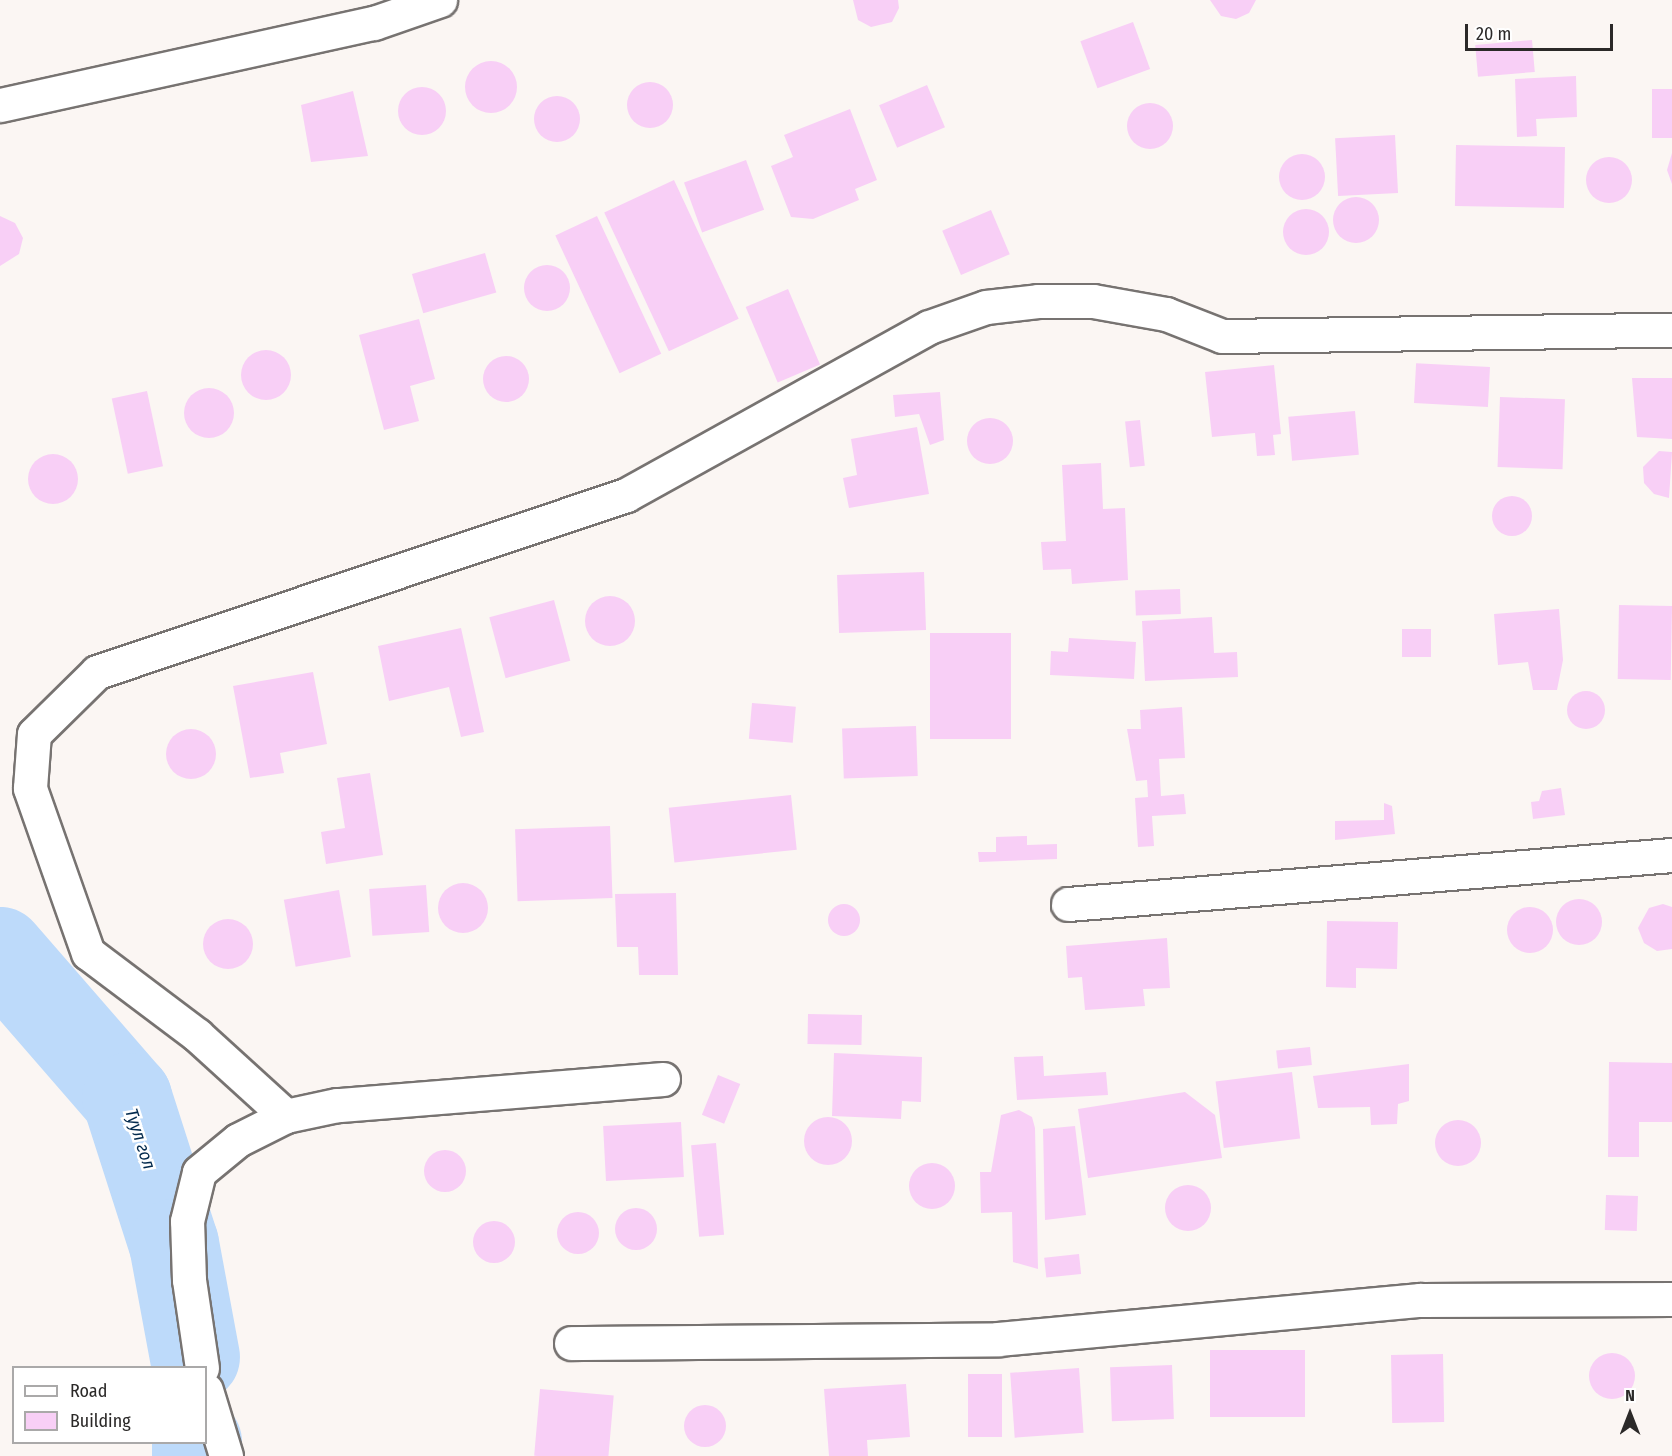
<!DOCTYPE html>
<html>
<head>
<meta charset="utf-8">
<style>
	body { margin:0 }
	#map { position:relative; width:1672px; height:1456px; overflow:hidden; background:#fbf6f3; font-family:"Fira Sans Condensed",sans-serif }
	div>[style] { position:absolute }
	.river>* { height:90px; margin:-45px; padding:0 45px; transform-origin:45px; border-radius:45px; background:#bddafa }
	.building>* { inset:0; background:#f8cff6; transform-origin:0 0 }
	.round { border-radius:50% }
	.roads { filter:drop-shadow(2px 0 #777371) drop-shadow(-2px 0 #777371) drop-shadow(0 2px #777371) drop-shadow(0 -2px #777371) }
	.minor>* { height:33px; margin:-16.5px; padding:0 16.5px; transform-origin:16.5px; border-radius:16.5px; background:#fff }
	span { translate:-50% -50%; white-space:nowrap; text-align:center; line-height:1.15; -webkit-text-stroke:5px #fff; paint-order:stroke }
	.water-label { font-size:18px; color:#032a4d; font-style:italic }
	.legend { position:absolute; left:12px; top:1366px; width:195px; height:78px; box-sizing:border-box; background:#fff; border:2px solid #aaa9a9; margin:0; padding:8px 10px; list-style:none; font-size:18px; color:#2b2928 }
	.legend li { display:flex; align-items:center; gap:12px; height:30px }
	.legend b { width:30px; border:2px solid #aaa9a9 }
	.north { position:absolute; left:1600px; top:1384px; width:60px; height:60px; -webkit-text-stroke:4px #fff; paint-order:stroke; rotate:0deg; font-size:16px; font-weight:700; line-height:24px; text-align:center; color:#2b2928 }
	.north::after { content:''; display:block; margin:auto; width:21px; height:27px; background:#2b2928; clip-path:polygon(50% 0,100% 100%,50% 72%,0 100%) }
	.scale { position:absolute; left:1465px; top:24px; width:148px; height:27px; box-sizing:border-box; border:3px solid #2b2928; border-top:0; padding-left:8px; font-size:18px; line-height:21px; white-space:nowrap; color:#2b2928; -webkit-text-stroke:4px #fff; paint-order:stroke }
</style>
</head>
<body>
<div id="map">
	<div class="river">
		<div style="left:0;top:952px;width:194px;rotate:49deg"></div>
		<div style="left:127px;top:1098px;width:153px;rotate:72.2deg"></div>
		<div style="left:174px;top:1244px;width:115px;rotate:79.5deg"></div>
		<div style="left:197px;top:1442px;width:14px;rotate:90deg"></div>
	</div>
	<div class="building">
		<div style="clip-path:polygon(853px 0,898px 0,899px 8px,892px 22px,871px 27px,858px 20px)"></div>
		<div style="clip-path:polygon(1210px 0,1256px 0,1249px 13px,1236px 19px,1221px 16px)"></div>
		<div style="left:1133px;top:22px;width:50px;height:56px;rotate:70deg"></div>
		<div style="left:1532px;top:40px;width:32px;height:57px;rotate:85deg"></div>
		<div class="round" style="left:465px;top:61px;width:52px;height:52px"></div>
		<div style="clip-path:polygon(1576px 76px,1577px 117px,1536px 119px,1537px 136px,1517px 137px,1515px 79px)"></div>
		<div class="round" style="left:627px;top:82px;width:46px;height:46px"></div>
		<div style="left:927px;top:85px;width:46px;height:52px;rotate:67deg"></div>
		<div class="round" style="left:398px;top:87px;width:48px;height:48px"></div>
		<div style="left:1672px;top:89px;width:49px;height:20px;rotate:90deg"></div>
		<div style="clip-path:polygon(353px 91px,368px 156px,311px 162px,301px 105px)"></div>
		<div class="round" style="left:534px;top:96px;width:46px;height:46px"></div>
		<div class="round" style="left:1127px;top:103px;width:46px;height:46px"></div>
		<div style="clip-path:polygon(850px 109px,877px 180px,855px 189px,859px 200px,813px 219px,791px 217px,771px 166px,793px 157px,784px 135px)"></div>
		<div style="left:1395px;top:135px;width:58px;height:60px;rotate:87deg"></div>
		<div style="left:1456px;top:145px;width:109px;height:61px;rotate:1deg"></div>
		<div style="clip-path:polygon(1672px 153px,1672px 184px,1667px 170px)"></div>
		<div class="round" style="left:1279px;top:154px;width:46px;height:46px"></div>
		<div class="round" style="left:1586px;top:157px;width:46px;height:46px"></div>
		<div style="left:746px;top:160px;width:53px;height:66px;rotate:70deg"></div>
		<div style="left:674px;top:180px;width:153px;height:77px;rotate:65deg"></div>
		<div class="round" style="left:1333px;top:197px;width:46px;height:46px"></div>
		<div class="round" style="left:1283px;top:209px;width:46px;height:46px"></div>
		<div style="left:991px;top:210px;width:48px;height:53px;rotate:67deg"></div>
		<div style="clip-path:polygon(0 216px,15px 223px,23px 238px,19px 254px,0 266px)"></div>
		<div style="left:597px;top:216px;width:152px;height:46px;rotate:65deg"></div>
		<div style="left:485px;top:253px;width:41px;height:76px;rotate:74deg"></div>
		<div class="round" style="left:524px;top:265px;width:46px;height:46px"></div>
		<div style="left:788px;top:289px;width:82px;height:46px;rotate:67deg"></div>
		<div style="clip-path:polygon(419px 319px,435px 379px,410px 386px,419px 421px,384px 430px,359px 335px)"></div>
		<div class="round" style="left:241px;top:350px;width:50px;height:50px"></div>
		<div class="round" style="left:483px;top:356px;width:46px;height:46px"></div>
		<div style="clip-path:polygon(1274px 365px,1281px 434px,1273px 435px,1275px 455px,1257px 456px,1255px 433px,1212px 437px,1205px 372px)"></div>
		<div style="left:1490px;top:367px;width:40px;height:74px;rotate:93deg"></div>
		<div style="clip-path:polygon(1632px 378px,1672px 378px,1672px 439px,1637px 437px)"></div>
		<div class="round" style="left:184px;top:388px;width:50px;height:50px"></div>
		<div style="left:147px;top:391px;width:77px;height:36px;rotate:78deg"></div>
		<div style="clip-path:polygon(940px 392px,944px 440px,930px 445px,919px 414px,895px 417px,893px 395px)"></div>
		<div style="left:1500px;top:397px;width:65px;height:70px;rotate:2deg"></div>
		<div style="left:1355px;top:411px;width:44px;height:67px;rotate:85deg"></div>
		<div class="round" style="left:967px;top:418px;width:46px;height:46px"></div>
		<div style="left:1140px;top:420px;width:46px;height:15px;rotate:84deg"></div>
		<div style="clip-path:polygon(917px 427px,929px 494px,849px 508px,843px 478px,857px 475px,851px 439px)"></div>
		<div style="clip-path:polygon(1659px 451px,1672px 452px,1669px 498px,1654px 494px,1644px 483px,1643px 467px)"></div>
		<div class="round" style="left:28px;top:454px;width:50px;height:50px"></div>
		<div style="clip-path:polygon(1101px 463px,1103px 509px,1125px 508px,1128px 580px,1072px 584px,1071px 569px,1043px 570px,1041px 542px,1066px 541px,1062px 465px)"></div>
		<div class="round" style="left:1492px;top:496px;width:40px;height:40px"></div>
		<div style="left:924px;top:572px;width:58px;height:87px;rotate:88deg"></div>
		<div style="left:1180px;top:589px;width:25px;height:45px;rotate:88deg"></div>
		<div class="round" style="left:585px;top:596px;width:50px;height:50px"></div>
		<div style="left:554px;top:600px;width:63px;height:67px;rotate:75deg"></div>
		<div style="left:1619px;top:605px;width:53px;height:74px;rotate:1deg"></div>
		<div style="clip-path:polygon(1559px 609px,1563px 660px,1557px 690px,1533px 690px,1528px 662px,1498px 665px,1494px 614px)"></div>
		<div style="clip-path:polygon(1212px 617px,1214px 653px,1237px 652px,1238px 677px,1145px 681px,1142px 621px)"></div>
		<div style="clip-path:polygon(461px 628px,484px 732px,461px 737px,449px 687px,389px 701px,378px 646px)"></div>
		<div style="left:1402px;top:629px;width:29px;height:28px"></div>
		<div style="left:930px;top:633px;width:81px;height:106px"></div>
		<div style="clip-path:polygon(1069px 638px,1136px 642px,1134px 679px,1050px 675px,1051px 651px,1068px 652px)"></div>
		<div style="clip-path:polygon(313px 672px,327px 744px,280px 753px,284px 773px,250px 778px,233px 686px)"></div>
		<div class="round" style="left:1567px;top:691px;width:38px;height:38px"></div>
		<div style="left:752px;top:703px;width:44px;height:36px;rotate:5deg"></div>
		<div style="clip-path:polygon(1182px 707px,1185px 758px,1159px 759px,1161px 796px,1184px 794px,1186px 814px,1152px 816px,1154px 846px,1138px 847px,1135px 798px,1148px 797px,1147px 780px,1136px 781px,1127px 729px,1141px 729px,1140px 710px)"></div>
		<div style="left:916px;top:726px;width:50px;height:74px;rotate:88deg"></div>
		<div class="round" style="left:166px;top:729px;width:50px;height:50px"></div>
		<div style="clip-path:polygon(370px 773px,383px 855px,326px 864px,321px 832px,345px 828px,337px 778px)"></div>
		<div style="clip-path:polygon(1561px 788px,1565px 815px,1533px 819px,1531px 802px,1539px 801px,1542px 791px)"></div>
		<div style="left:791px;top:795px;width:55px;height:123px;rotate:84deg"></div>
		<div style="clip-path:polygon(1384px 803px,1392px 806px,1395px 834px,1335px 840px,1335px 821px,1384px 820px)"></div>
		<div style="left:610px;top:826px;width:72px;height:95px;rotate:88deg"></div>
		<div style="clip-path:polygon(1027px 836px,1027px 845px,1057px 844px,1057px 859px,979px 862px,978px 852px,996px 852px,996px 837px)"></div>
		<div class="round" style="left:438px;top:883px;width:50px;height:50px"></div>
		<div style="left:426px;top:885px;width:47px;height:57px;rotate:86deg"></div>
		<div style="left:339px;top:890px;width:68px;height:56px;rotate:80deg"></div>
		<div style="clip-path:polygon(676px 893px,678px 975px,639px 975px,638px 947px,617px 947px,615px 894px)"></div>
		<div class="round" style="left:1556px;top:899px;width:46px;height:46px"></div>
		<div style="clip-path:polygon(1663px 904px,1672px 907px,1672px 949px,1657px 951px,1644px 943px,1638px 928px,1649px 908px)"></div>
		<div class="round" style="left:828px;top:904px;width:32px;height:32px"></div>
		<div class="round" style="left:1507px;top:907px;width:46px;height:46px"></div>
		<div class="round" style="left:203px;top:919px;width:50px;height:50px"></div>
		<div style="clip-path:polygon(1327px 921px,1398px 922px,1397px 969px,1356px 968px,1356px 988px,1326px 987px)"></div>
		<div style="clip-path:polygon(1167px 938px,1170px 988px,1143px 989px,1145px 1006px,1085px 1010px,1082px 977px,1068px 978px,1066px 946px)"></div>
		<div style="left:808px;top:1014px;width:54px;height:30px;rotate:1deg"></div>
		<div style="left:1310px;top:1047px;width:18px;height:34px;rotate:84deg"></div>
		<div style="clip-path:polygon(834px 1053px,922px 1057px,921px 1102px,902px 1101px,901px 1119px,832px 1116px)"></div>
		<div style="clip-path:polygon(1043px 1056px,1044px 1076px,1106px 1072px,1108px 1095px,1017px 1100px,1014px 1057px)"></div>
		<div style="clip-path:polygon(1609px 1062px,1672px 1063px,1672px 1122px,1639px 1122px,1639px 1157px,1608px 1157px)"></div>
		<div style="clip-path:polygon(1409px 1064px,1409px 1101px,1398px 1104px,1397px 1124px,1371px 1125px,1370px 1107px,1318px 1108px,1313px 1076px)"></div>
		<div style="left:1292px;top:1072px;width:67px;height:77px;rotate:83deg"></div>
		<div style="left:718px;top:1075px;width:24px;height:43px;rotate:22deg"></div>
		<div style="clip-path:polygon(1185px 1092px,1215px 1115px,1222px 1158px,1088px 1178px,1078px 1109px)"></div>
		<div style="clip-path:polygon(1019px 1110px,1032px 1117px,1035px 1128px,1038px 1269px,1013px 1262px,1012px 1212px,981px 1213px,980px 1172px,991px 1172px,1001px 1115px)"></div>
		<div class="round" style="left:804px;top:1117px;width:48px;height:48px"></div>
		<div class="round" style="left:1435px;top:1120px;width:46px;height:46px"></div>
		<div style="left:681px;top:1122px;width:55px;height:78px;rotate:87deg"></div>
		<div style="clip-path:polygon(1075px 1126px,1086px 1215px,1045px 1220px,1043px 1129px)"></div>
		<div style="left:716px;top:1143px;width:92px;height:25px;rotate:85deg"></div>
		<div class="round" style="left:424px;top:1150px;width:42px;height:42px"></div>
		<div class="round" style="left:909px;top:1163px;width:46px;height:46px"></div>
		<div class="round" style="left:1165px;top:1185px;width:46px;height:46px"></div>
		<div style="left:1606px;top:1195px;width:32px;height:35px;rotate:2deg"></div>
		<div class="round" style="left:615px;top:1208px;width:42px;height:42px"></div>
		<div class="round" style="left:557px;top:1212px;width:42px;height:42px"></div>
		<div class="round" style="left:473px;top:1221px;width:42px;height:42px"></div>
		<div style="left:1079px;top:1254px;width:20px;height:35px;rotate:84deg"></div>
		<div style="left:1210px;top:1350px;width:95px;height:67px"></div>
		<div class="round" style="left:1589px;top:1353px;width:46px;height:46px"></div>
		<div style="left:1443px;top:1354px;width:68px;height:52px;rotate:89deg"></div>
		<div style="left:1172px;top:1365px;width:54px;height:62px;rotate:88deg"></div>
		<div style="left:1079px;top:1368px;width:65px;height:69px;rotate:86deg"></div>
		<div style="left:968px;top:1374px;width:34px;height:63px"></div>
		<div style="clip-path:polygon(906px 1384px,910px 1437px,867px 1440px,868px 1456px,829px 1456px,824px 1389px)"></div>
		<div style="left:540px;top:1389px;width:74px;height:67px;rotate:5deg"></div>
		<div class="round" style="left:684px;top:1405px;width:42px;height:42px"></div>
	</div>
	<div class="roads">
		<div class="minor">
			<div style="left:0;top:105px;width:383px;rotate:-12.4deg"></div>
			<div style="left:374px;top:23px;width:70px;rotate:-19.2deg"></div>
			<div style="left:1068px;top:904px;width:606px;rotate:-4.64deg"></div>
			<div style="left:663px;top:1079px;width:327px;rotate:175.4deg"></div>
			<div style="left:337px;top:1105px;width:52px;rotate:167.8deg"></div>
			<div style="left:286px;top:1116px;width:120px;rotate:-137.7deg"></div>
			<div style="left:197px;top:1035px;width:136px;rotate:-143deg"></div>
			<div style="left:88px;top:953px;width:175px;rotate:-109.4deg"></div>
			<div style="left:30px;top:788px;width:54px;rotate:-85.8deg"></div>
			<div style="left:34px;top:734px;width:88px;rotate:-44.5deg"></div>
			<div style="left:97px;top:672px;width:558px;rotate:-18.5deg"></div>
			<div style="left:626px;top:495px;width:346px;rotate:-29deg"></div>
			<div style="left:929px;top:327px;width:60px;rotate:-19.3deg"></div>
			<div style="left:986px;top:307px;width:52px;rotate:-6.6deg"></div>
			<div style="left:1038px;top:301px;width:55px"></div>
			<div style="left:1093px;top:301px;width:74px;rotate:10.1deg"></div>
			<div style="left:1166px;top:314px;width:60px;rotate:21.4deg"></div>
			<div style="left:1222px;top:336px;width:450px;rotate:-0.8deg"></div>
			<div style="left:571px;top:1343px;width:427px;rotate:-0.5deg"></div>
			<div style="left:998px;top:1339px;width:424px;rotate:-5.3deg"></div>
			<div style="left:1420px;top:1300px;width:252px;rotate:-0.2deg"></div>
			<div style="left:202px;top:1368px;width:89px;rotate:-98.4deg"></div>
			<div style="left:189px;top:1280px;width:59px;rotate:-91.9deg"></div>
			<div style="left:187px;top:1221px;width:50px;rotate:-76.2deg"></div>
			<div style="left:199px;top:1172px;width:50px;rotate:-39.4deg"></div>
			<div style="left:238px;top:1140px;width:54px;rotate:-26.6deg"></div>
			<div style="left:206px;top:1390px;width:69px;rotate:73.1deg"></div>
		</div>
	</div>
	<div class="water-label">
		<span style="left:140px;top:1139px;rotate:72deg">Туул гол</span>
	</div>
	<ul class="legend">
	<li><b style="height:8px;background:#fff"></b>Road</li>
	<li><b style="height:16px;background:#f8cff6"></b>Building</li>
	</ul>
	<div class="north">N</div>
	<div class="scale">20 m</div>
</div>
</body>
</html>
